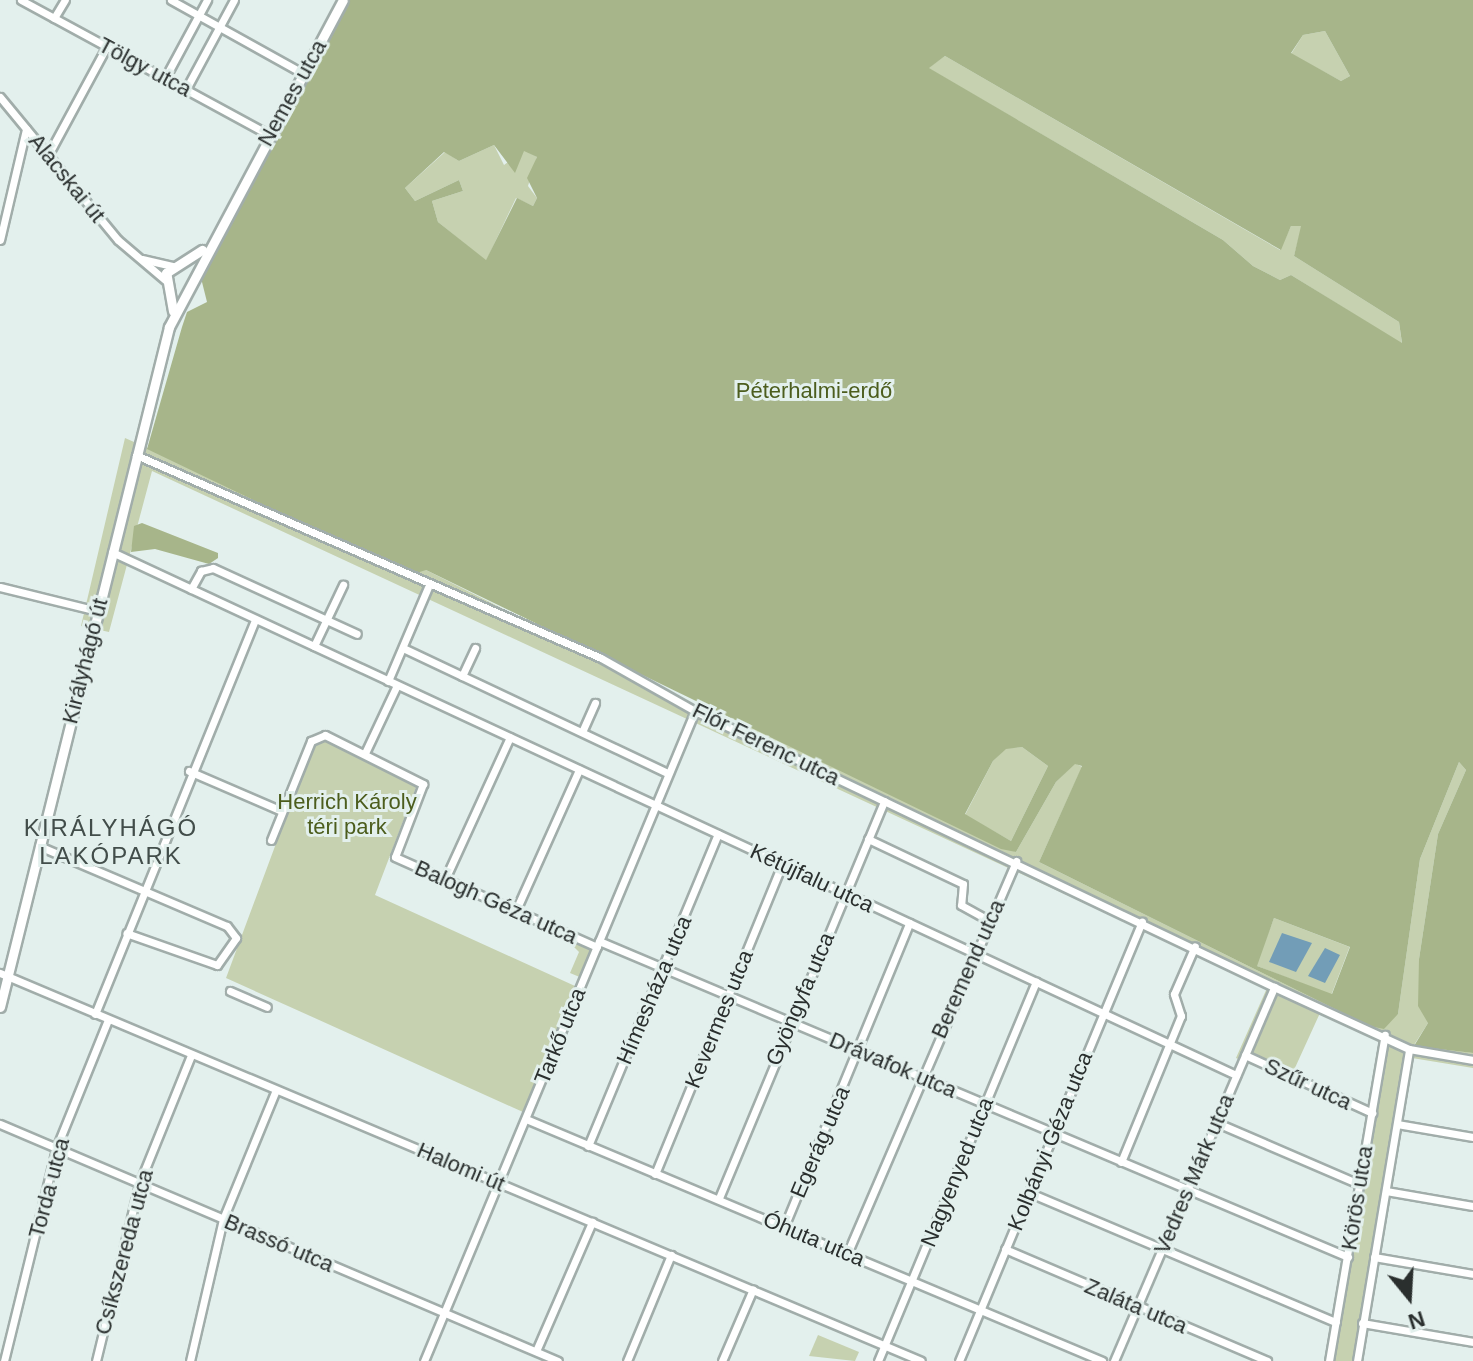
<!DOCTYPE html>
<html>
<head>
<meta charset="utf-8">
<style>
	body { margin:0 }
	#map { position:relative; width:1473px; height:1361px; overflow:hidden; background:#e3f0ed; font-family:Helvetica,sans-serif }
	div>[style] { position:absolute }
	.green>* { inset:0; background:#c6d1b0; transform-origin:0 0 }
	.forest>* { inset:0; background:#a7b58a }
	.water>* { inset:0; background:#729db7 }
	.roads { filter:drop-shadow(2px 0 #a1adaa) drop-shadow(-2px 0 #a1adaa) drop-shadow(0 2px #a1adaa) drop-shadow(0 -2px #a1adaa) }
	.minor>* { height:7px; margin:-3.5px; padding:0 3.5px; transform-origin:3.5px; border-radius:3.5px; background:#fff }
	.tertiary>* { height:9px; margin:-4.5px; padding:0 4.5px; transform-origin:4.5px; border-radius:4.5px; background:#fff }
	span { translate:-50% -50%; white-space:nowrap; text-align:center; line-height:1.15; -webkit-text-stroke:6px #e3f0ed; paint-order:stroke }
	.street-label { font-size:22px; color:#2a2f2e }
	.park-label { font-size:22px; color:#4c5d1d }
	.neighbourhood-label { font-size:24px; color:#424d4a; letter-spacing:2px }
	.north { position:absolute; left:1369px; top:1257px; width:80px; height:80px; -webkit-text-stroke:6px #e3f0ed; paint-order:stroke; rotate:162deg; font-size:22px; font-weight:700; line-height:32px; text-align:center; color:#2a2f2e }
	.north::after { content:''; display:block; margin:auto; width:28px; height:36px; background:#2a2f2e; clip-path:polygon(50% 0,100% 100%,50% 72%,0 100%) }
</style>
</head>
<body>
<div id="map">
	<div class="green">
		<div style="clip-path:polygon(1325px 31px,1350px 76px,1341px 81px,1291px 54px,1303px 35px)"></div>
		<div style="clip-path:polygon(945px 56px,1280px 250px,1291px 226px,1302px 226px,1294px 256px,1399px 322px,1402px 344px,1291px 275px,1280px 280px,1253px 266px,1223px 240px,928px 68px)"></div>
		<div style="clip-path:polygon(494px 145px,504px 165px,524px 150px,537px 157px,528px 186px,537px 198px,533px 206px,516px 198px,486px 261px,438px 222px,432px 201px,463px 191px,459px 180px,415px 201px,405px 188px,445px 152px,459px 161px)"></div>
		<div style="clip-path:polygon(125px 438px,426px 570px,740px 728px,750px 726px,1016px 852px,1056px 782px,1075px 763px,1082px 767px,1039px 862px,1369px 1026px,1398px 1014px,1420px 859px,1459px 762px,1466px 770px,1438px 834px,1419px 959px,1428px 1023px,1414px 1045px,1473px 1053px,1473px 1068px,1412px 1058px,1363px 1361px,1329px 1361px,1379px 1040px,1320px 1013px,1289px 1081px,1236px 1058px,1267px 988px,152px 471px,109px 632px,81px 626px)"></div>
		<div style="clip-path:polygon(326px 738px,418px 782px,375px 895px,575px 986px,523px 1112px,226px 978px,313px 744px)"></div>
		<div style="clip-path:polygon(1022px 747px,1048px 766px,1011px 841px,965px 815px,993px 761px,1006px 748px)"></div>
		<div style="left:1274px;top:918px;width:81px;height:51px;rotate:21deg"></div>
		<div style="clip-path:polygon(562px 935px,595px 948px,582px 978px,570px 973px,579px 952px)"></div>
		<div style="clip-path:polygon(818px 1335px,859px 1352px,855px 1361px,809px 1356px)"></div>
	</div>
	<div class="forest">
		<div style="clip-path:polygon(evenodd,349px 0,1473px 0,1473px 1053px,1414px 1046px,1428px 1023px,1418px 1006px,1419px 959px,1438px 834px,1466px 770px,1459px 762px,1420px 859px,1398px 1014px,1384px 1029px,1369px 1026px,1039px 862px,1082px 766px,1075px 764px,1056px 782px,1016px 852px,1001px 849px,426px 570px,410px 575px,147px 449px,182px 327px,187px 312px,207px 302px,200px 274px,349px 0,1325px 31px,1350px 76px,1341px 81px,1291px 53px,1303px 35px,1325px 31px,349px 0,945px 56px,1281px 250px,1291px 226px,1301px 226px,1294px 256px,1399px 322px,1402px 343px,1291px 275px,1280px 280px,1253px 266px,1223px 240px,929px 68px,945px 56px,349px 0,494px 145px,515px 173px,524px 151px,537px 157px,527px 178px,537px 198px,533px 206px,517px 198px,486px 260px,438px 222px,432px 201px,463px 191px,459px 180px,415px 201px,405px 188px,444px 152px,459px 161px,494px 145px,349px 0,1022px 747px,1048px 766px,1011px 841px,965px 814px,993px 761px,1006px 749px,1022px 747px,349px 0,1274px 918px,1350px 947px,1332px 994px,1257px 966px,1274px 918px)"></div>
		<div style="clip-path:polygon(142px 523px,218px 553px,218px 558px,209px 564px,155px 549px,131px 552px,134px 526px)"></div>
	</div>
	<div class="water">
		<div style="clip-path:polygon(1282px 933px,1312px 943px,1296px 972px,1269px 962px)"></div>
		<div style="clip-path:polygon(1325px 948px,1340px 955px,1325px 983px,1308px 976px)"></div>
	</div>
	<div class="roads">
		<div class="minor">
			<div style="left:21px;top:0;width:281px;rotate:28.5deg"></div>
			<div style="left:171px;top:0;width:152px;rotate:29.1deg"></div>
			<div style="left:54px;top:18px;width:21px;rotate:-59deg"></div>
			<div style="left:165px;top:78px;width:89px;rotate:-61.7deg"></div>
			<div style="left:186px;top:89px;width:101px;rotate:-61.7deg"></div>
			<div style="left:0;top:97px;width:185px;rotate:50.5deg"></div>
			<div style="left:118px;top:240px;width:62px;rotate:40.4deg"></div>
			<div style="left:48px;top:155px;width:124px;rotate:-61.6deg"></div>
			<div style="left:0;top:240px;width:114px;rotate:-76.8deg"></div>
			<div style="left:142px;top:259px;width:31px;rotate:13deg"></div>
			<div style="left:136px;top:455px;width:507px;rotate:23.58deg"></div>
			<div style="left:601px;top:658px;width:108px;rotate:29.4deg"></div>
			<div style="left:695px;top:711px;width:641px;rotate:25.49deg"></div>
			<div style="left:1274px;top:987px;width:149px;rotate:24.7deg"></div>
			<div style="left:1409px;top:1049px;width:65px;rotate:9.8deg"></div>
			<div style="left:112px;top:552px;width:1240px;rotate:24.95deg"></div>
			<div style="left:0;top:587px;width:101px;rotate:13.8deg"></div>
			<div style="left:191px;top:589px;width:21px;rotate:-61deg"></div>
			<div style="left:201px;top:571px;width:12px;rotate:-14deg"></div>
			<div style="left:213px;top:568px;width:158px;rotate:24.6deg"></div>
			<div style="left:314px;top:646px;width:68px;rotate:-64.6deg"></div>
			<div style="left:403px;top:648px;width:293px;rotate:25.3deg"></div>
			<div style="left:462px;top:676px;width:31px;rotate:-65deg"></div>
			<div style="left:388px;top:681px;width:102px;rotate:-66.9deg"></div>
			<div style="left:582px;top:732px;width:32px;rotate:-66deg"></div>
			<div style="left:365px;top:753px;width:75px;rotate:-64.8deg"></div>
			<div style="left:189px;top:771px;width:101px;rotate:23.3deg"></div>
			<div style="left:868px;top:839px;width:105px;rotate:25.3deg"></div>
			<div style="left:963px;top:884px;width:21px;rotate:95deg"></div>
			<div style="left:961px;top:905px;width:31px;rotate:29deg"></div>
			<div style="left:271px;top:840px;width:107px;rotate:-68deg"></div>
			<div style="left:311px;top:741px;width:15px;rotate:-23deg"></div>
			<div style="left:325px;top:735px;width:110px;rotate:26.6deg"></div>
			<div style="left:423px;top:784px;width:78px;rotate:111deg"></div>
			<div style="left:395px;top:857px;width:221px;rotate:24deg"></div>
			<div style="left:39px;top:846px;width:204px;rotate:23.1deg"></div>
			<div style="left:227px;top:926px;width:15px;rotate:53deg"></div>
			<div style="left:236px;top:938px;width:33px;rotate:125deg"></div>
			<div style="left:217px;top:965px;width:96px;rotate:-160.6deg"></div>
			<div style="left:445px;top:879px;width:156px;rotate:-65.4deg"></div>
			<div style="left:516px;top:910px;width:154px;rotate:-65.8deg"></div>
			<div style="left:599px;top:941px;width:813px;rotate:22.87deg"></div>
			<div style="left:0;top:973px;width:999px;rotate:22.84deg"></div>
			<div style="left:230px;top:991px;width:40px;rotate:23.4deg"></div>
			<div style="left:95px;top:1014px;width:426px;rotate:-67.9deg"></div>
			<div style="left:1245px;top:1055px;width:140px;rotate:24.5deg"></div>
			<div style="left:526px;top:1119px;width:625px;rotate:22.79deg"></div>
			<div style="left:1215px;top:1122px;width:157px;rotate:23.3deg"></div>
			<div style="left:0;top:1124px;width:606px;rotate:23.01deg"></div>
			<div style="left:1397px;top:1124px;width:77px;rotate:9.7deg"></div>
			<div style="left:588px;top:1146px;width:338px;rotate:-67.4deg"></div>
			<div style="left:1121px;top:1162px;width:158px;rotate:-67.7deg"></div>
			<div style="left:1181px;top:1016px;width:23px;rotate:-108deg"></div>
			<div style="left:1174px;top:994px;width:52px;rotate:-66.4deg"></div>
			<div style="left:655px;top:1174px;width:335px;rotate:-67.7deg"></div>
			<div style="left:1386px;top:1191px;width:88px;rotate:9.8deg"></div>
			<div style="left:1030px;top:1193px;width:332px;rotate:22.9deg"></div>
			<div style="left:719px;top:1198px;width:430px;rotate:-67.4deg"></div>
			<div style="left:784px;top:1227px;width:329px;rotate:-67.6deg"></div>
			<div style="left:1005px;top:1249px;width:285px;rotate:23.1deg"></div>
			<div style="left:847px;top:1254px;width:428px;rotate:-66.7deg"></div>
			<div style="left:1374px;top:1257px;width:100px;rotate:9.7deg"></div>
			<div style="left:1362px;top:1323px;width:113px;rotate:9.7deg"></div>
			<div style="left:536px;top:1351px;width:141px;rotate:-66.5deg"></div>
			<div style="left:4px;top:1361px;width:221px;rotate:-76.2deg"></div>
			<div style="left:57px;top:1146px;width:136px;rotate:-68deg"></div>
			<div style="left:96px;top:1361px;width:182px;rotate:-76.3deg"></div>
			<div style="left:139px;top:1184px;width:139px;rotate:-68deg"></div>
			<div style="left:190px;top:1361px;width:146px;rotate:-76.9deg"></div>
			<div style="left:223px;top:1219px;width:139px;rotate:-67.7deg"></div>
			<div style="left:424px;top:1361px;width:704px;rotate:-67.37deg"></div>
			<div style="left:627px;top:1361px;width:115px;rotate:-67.5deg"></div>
			<div style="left:722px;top:1361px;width:78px;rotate:-66.7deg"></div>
			<div style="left:878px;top:1361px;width:411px;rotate:-67.4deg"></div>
			<div style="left:959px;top:1361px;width:476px;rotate:-67.4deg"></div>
			<div style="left:1114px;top:1361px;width:407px;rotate:-66.8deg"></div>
			<div style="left:1329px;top:1361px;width:331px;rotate:-80.3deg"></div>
			<div style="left:1357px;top:1361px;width:316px;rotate:-80.5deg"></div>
		</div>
		<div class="tertiary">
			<div style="left:173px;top:311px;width:39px;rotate:-100deg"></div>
			<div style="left:166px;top:273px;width:43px;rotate:-32.6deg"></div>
			<div style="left:0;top:1007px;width:701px;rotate:-76.04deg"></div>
			<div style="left:169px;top:327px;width:370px;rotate:-62deg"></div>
		</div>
	</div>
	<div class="street-label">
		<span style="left:145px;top:67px;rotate:28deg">Tölgy utca</span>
		<span style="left:292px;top:93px;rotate:-61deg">Nemes utca</span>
		<span style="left:67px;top:178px;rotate:51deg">Alacskai út</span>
		<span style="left:85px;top:661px;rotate:-76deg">Királyhágó út</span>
		<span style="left:766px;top:744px;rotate:26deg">Flór Ferenc utca</span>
		<span style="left:812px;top:878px;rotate:25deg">Kétújfalu utca</span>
		<span style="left:496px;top:902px;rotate:24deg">Balogh Géza utca</span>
		<span style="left:968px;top:969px;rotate:-66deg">Beremend utca</span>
		<span style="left:654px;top:990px;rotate:-67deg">Hímesháza utca</span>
		<span style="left:800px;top:999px;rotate:-67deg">Gyöngyfa utca</span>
		<span style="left:719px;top:1019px;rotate:-68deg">Kevermes utca</span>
		<span style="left:560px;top:1036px;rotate:-68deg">Tarkő utca</span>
		<span style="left:893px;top:1065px;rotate:23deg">Drávafok utca</span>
		<span style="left:1308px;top:1084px;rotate:25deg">Szűr utca</span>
		<span style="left:1050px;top:1141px;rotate:-68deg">Kolbányi Géza utca</span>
		<span style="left:820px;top:1142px;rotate:-67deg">Egerág utca</span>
		<span style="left:461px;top:1167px;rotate:23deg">Halomi út</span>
		<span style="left:957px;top:1172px;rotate:-68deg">Nagyenyed utca</span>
		<span style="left:1194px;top:1174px;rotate:-67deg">Vedres Márk utca</span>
		<span style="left:49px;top:1188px;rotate:-75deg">Torda utca</span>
		<span style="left:1357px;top:1198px;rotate:-81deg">Körös utca</span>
		<span style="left:814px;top:1239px;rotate:23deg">Óhuta utca</span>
		<span style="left:279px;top:1243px;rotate:23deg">Brassó utca</span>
		<span style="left:124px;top:1252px;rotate:-75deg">Csíkszereda utca</span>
		<span style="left:1136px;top:1306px;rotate:23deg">Zaláta utca</span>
	</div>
	<div class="park-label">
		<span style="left:814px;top:391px">Péterhalmi-erdő</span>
		<span style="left:347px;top:814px">Herrich Károly<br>téri park</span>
	</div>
	<div class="neighbourhood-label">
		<span style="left:111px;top:842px">KIRÁLYHÁGÓ<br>LAKÓPARK</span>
	</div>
	<div class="north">N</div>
</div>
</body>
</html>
